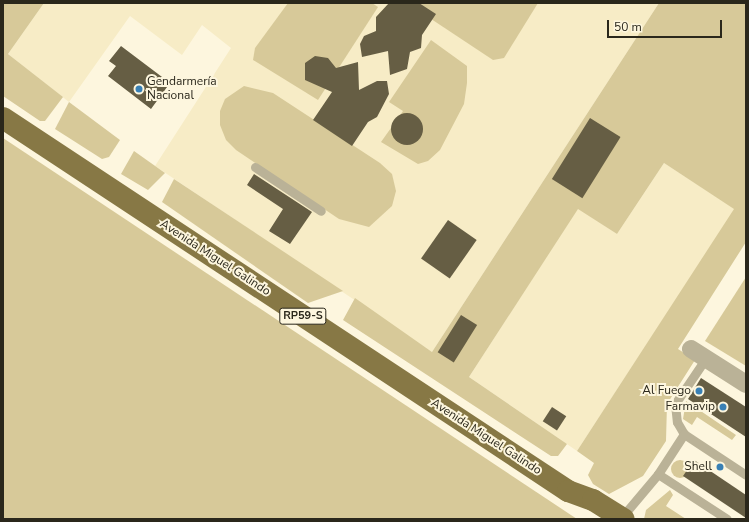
<!DOCTYPE html>
<html>
<head>
<meta charset="utf-8">
<style>
	body { margin:0 }
	#map { position:relative; width:749px; height:522px; overflow:hidden; background:#fdf6de; font-family:"Nunito Sans",sans-serif }
	div>[style] { position:absolute }
	.built>* { inset:0; background:#f7ecc6 }
	.green>* { inset:0; background:#d7c999 }
	.round { border-radius:50% }
	.building>* { inset:0; background:#665e44; transform-origin:0 0 }
	.lane>* { height:9px; margin:-4.5px; padding:0 4.5px; transform-origin:4.5px; border-radius:4.5px; background:#bab297 }
	.street>* { height:18px; margin:-9px; padding:0 9px; transform-origin:9px; border-radius:9px; background:#bab297 }
	.primary>* { height:22px; margin:-11px; padding:0 11px; transform-origin:11px; border-radius:11px; background:#877845 }
	.dots>* { width:11px; height:11px; translate:-50% -50%; box-sizing:border-box; border:2px solid #fdf6de; border-radius:50% }
	span { translate:-50% -50%; white-space:nowrap; text-align:center; line-height:1.15; -webkit-text-stroke:4px #fdf6de; paint-order:stroke }
	.shield-label span { padding:1px 3px; background:#fdf6de; border:1px solid; border-radius:3px; -webkit-text-stroke-width:0 }
	.shield-label { font-size:11px; color:#2a271b; font-weight:700 }
	.poi-label { font-size:12px; color:#2a271b }
	.left { translate:0 -50%; text-align:left }
	.right { translate:-100% -50%; text-align:right }
	.street-label { font-size:12px; color:#2a271b }
	.frame { position:absolute; inset:0; border:4px solid #2a271b; pointer-events:none }
	.scale { position:absolute; left:607px; top:20px; width:115px; height:18px; box-sizing:border-box; border:2px solid #2a271b; border-top:0; padding-left:5px; font-size:12px; line-height:14px; white-space:nowrap; color:#2a271b; -webkit-text-stroke:3px #fdf6de; paint-order:stroke }
</style>
</head>
<body>
<div id="map">
	<div class="built">
		<div style="clip-path:polygon(44px 3px,659px 3px,432px 352px,155px 166px,231px 48px,202px 25px,182px 55px,130px 16px,69px 102px,8px 54px)"></div>
		<div style="clip-path:polygon(664px 163px,735px 209px,577px 451px,469px 377px,578px 208px,617px 234px)"></div>
	</div>
	<div class="green">
		<div style="clip-path:polygon(3px 3px,44px 3px,8px 54px,63px 97px,45px 121px,40px 121px,3px 96px)"></div>
		<div style="clip-path:polygon(288px 3px,372px 3px,378px 7px,318px 100px,253px 60px,255px 48px)"></div>
		<div style="clip-path:polygon(407px 3px,538px 3px,504px 58px,493px 60px)"></div>
		<div style="clip-path:polygon(659px 3px,746px 3px,746px 242px,678px 349px,695px 360px,667px 404px,666px 441px,643px 476px,609px 494px,593px 484px,588px 475px,594px 463px,577px 451px,734px 209px,664px 163px,617px 234px,578px 209px,469px 377px,567px 444px,558px 456px,551px 456px,343px 320px,355px 298px,432px 352px)"></div>
		<div style="clip-path:polygon(431px 40px,467px 66px,467px 83px,464px 104px,440px 150px,428px 161px,418px 164px,381px 142px,403px 111px,389px 102px)"></div>
		<div style="clip-path:polygon(244px 86px,273px 93px,380px 163px,392px 174px,396px 191px,392px 206px,369px 227px,339px 219px,236px 150px,226px 140px,220px 125px,220px 111px,225px 99px)"></div>
		<div style="clip-path:polygon(69px 102px,120px 140px,109px 157px,102px 159px,55px 129px)"></div>
		<div style="clip-path:polygon(3px 138px,577px 519px,3px 519px)"></div>
		<div style="clip-path:polygon(134px 151px,165px 173px,148px 190px,121px 174px)"></div>
		<div style="clip-path:polygon(174px 179px,343px 291px,308px 303px,162px 202px)"></div>
		<div style="clip-path:polygon(746px 277px,746px 366px,705px 341px)"></div>
		<div style="clip-path:polygon(686px 401px,736px 435px,732px 440px,697px 417px,692px 425px,683px 419px)"></div>
		<div class="round" style="left:671px;top:460px;width:18px;height:18px"></div>
		<div style="clip-path:polygon(670px 490px,673px 495px,666px 506px,686px 519px,644px 519px,646px 510px)"></div>
	</div>
	<div class="building">
		<div style="clip-path:polygon(389px 3px,419px 3px,436px 14px,422px 35px,421px 48px,410px 52px,407px 69px,390px 75px,388px 51px,362px 57px,360px 44px,364px 36px,376px 31px,376px 17px)"></div>
		<div style="clip-path:polygon(121px 46px,170px 83px,151px 109px,108px 76px,116px 66px,109px 61px)"></div>
		<div style="clip-path:polygon(315px 56px,328px 58px,336px 68px,358px 62px,359px 90px,377px 81px,387px 81px,389px 94px,377px 117px,368px 122px,352px 146px,313px 120px,332px 92px,305px 80px,305px 63px)"></div>
		<div class="round" style="left:391px;top:113px;width:32px;height:32px"></div>
		<div style="left:590px;top:118px;width:36px;height:72px;rotate:32deg"></div>
		<div style="clip-path:polygon(254px 174px,312px 212px,290px 244px,269px 231px,283px 209px,247px 185px)"></div>
		<div style="left:448px;top:220px;width:35px;height:47px;rotate:35deg"></div>
		<div style="left:461px;top:315px;width:19px;height:44px;rotate:32deg"></div>
		<div style="clip-path:polygon(701px 378px,746px 407px,746px 437px,688px 399px)"></div>
		<div style="left:552px;top:407px;width:17px;height:17px;rotate:33deg"></div>
		<div style="clip-path:polygon(694px 460px,746px 495px,746px 518px,683px 476px)"></div>
	</div>
	<div class="lane">
		<div style="left:255px;top:167px;width:79px;rotate:33.7deg"></div>
		<div style="left:706px;top:358px;width:55px;rotate:124deg"></div>
		<div style="left:675px;top:404px;width:18px;rotate:84deg"></div>
		<div style="left:677px;top:422px;width:14px;rotate:60deg"></div>
		<div style="left:684px;top:434px;width:74px;rotate:33.5deg"></div>
		<div style="left:658px;top:474px;width:82px;rotate:33.1deg"></div>
		<div style="left:621px;top:518px;width:57px;rotate:-49.9deg"></div>
		<div style="left:658px;top:474px;width:48px;rotate:-57deg"></div>
	</div>
	<div class="street">
		<div style="left:691px;top:349px;width:65px;rotate:32.5deg"></div>
	</div>
	<div class="primary">
		<div style="left:3px;top:118px;width:677px;rotate:33.43deg"></div>
		<div style="left:568px;top:491px;width:27px;rotate:20deg"></div>
		<div style="left:593px;top:500px;width:36px;rotate:32deg"></div>
	</div>
	<div class="dots">
		<div style="left:139px;top:89px;background:#3980b5"></div>
		<div style="left:699px;top:391px;background:#3980b5"></div>
		<div style="left:723px;top:407px;background:#3980b5"></div>
		<div style="left:720px;top:467px;background:#3980b5"></div>
	</div>
	<div class="shield-label">
		<span style="left:303px;top:316px">RP59-S</span>
	</div>
	<div class="poi-label">
		<span class="left" style="left:147px;top:89px">Gendarmería<br>Nacional</span>
		<span class="right" style="left:691px;top:391px">Al Fuego</span>
		<span class="right" style="left:715px;top:407px">Farmavip</span>
		<span class="right" style="left:712px;top:467px">Shell</span>
	</div>
	<div class="street-label">
		<span style="left:215px;top:258px;rotate:33deg">Avenida Miguel Galindo</span>
		<span style="left:486px;top:437px;rotate:33deg">Avenida Miguel Galindo</span>
	</div>
	<div class="frame"></div>
	<div class="scale">50 m</div>
</div>
</body>
</html>
